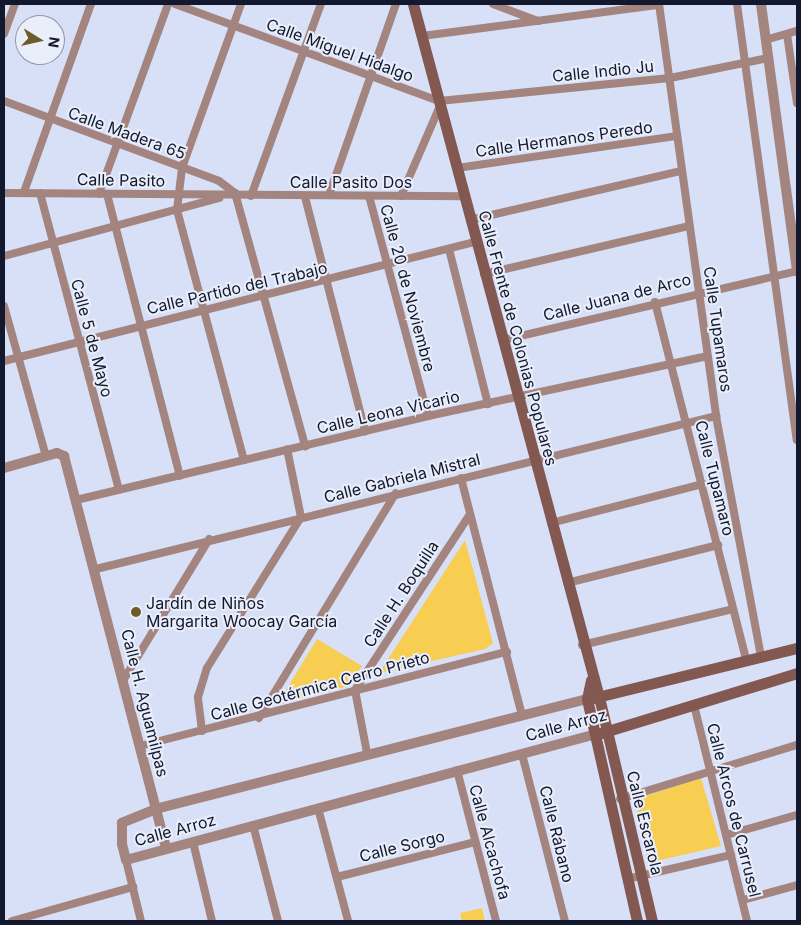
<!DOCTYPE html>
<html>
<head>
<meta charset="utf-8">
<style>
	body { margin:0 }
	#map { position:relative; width:801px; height:925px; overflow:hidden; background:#d8e0f8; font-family:Inter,sans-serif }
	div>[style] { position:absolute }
	.green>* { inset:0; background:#f7cd52 }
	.minor>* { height:8px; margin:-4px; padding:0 4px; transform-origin:4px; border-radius:4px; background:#a3847f }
	.tertiary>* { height:10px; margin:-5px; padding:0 5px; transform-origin:5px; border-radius:5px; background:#a3847f }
	.secondary>* { height:11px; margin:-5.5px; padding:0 5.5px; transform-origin:5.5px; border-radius:5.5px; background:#835851 }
	.dots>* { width:14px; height:14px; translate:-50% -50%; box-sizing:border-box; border:2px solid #e9eefa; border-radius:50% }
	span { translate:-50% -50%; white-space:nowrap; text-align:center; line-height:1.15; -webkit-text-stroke:4px #e9eefa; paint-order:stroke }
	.street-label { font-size:16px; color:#12182d }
	.poi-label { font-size:16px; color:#12182d }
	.left { translate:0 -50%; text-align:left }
	.frame { position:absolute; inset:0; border:5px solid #12182d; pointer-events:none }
	.north { position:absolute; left:15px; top:15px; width:50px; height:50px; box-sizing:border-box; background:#e9eefa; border:1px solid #9398a8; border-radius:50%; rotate:99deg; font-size:14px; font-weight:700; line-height:20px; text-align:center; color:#12182d }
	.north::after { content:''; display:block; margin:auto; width:18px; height:22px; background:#6d5c2a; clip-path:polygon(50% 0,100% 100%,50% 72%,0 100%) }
</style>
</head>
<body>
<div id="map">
	<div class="green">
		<div style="clip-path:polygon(465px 540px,493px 643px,485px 649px,379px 673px)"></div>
		<div style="clip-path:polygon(317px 639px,362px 666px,349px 686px,277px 705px)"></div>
		<div style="clip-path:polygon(701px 778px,721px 846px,648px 863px,635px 799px)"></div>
		<div style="clip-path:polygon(482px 908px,485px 921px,462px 921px,460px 913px)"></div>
	</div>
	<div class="minor">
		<div style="left:175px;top:4px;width:281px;rotate:20.2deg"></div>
		<div style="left:439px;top:101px;width:232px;rotate:-5.7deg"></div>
		<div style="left:670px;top:78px;width:100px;rotate:-11.5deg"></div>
		<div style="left:241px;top:4px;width:174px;rotate:109.8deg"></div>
		<div style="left:182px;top:168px;width:42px;rotate:96.8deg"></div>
		<div style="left:177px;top:210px;width:259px;rotate:75deg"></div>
		<div style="left:493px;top:4px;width:48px;rotate:20.7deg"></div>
		<div style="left:659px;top:4px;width:416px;rotate:82.1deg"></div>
		<div style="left:716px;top:416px;width:245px;rotate:79.4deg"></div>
		<div style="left:737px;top:4px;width:440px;rotate:82.2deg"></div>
		<div style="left:4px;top:34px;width:32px;rotate:-70deg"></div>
		<div style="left:787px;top:34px;width:70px;rotate:81.8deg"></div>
		<div style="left:422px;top:36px;width:239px;rotate:-7.5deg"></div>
		<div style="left:765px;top:40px;width:33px;rotate:-16deg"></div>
		<div style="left:4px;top:101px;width:229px;rotate:20.4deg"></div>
		<div style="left:219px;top:181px;width:20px;rotate:37deg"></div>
		<div style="left:235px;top:193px;width:263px;rotate:74.5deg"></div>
		<div style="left:457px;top:168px;width:221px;rotate:-8.3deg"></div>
		<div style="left:24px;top:192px;width:200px;rotate:-70.4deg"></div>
		<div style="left:4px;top:193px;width:460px;rotate:0.4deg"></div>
		<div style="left:40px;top:193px;width:307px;rotate:75.1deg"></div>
		<div style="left:99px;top:194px;width:202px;rotate:-70deg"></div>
		<div style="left:107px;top:194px;width:291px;rotate:75.5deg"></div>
		<div style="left:329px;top:195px;width:202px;rotate:-70.7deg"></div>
		<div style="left:251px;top:196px;width:204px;rotate:-70deg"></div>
		<div style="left:369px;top:196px;width:228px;rotate:75deg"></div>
		<div style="left:401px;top:196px;width:98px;rotate:-66.6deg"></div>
		<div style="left:305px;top:197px;width:242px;rotate:75.6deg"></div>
		<div style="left:470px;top:220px;width:217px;rotate:-13.1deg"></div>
		<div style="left:449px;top:249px;width:160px;rotate:75.9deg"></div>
		<div style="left:4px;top:256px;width:223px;rotate:-15.1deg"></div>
		<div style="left:484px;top:274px;width:211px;rotate:-13.2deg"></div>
		<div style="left:655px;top:302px;width:369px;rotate:75.7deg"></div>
		<div style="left:4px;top:306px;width:156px;rotate:74.4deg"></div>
		<div style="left:503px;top:340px;width:302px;rotate:-13.2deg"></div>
		<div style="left:4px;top:361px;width:487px;rotate:-14.2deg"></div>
		<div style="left:461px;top:478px;width:245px;rotate:75.6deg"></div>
		<div style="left:76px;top:500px;width:362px;rotate:-13.4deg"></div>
		<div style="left:428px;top:416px;width:285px;rotate:-12.1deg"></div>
		<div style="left:551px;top:523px;width:157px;rotate:-14.4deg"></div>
		<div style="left:96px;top:569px;width:639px;rotate:-13.86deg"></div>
		<div style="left:567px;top:583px;width:156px;rotate:-14.1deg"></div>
		<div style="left:582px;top:645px;width:155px;rotate:-13.4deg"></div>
		<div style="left:124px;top:679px;width:164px;rotate:-58.7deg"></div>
		<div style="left:694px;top:705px;width:222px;rotate:76.2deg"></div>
		<div style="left:259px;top:718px;width:263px;rotate:-58.7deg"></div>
		<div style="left:202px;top:731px;width:34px;rotate:-97deg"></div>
		<div style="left:198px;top:697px;width:30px;rotate:-73deg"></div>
		<div style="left:207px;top:668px;width:178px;rotate:-58.1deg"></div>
		<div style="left:301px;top:517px;width:69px;rotate:-101.6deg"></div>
		<div style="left:140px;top:746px;width:379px;rotate:-14.4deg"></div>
		<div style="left:367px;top:753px;width:64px;rotate:-100.8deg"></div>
		<div style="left:355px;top:690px;width:210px;rotate:-56.8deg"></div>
		<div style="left:522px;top:754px;width:172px;rotate:75.6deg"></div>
		<div style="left:457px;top:770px;width:156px;rotate:75.5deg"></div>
		<div style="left:620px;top:799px;width:185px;rotate:-17deg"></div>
		<div style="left:318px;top:808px;width:117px;rotate:75.1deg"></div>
		<div style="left:253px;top:825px;width:99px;rotate:75.4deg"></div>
		<div style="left:726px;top:835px;width:74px;rotate:-15.7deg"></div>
		<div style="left:193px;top:842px;width:81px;rotate:76.5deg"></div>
		<div style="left:126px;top:860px;width:63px;rotate:76.2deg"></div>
		<div style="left:337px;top:877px;width:142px;rotate:-14.2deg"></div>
		<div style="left:627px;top:879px;width:107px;rotate:-13deg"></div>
		<div style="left:743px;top:900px;width:56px;rotate:-15.5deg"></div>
		<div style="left:12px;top:921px;width:126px;rotate:-15.7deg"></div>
	</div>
	<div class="tertiary">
		<div style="left:761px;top:4px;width:270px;rotate:82.3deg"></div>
		<div style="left:4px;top:468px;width:55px;rotate:-15.8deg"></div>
		<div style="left:57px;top:453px;width:8px;rotate:23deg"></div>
		<div style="left:64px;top:456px;width:405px;rotate:75.4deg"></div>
		<div style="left:587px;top:699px;width:445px;rotate:165.7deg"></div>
		<div style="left:156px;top:809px;width:37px;rotate:158deg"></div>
		<div style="left:122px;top:823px;width:21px;rotate:90deg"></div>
		<div style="left:122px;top:844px;width:16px;rotate:76deg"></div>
		<div style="left:126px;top:860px;width:484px;rotate:-15deg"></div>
	</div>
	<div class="secondary">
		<div style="left:413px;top:4px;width:718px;rotate:74.98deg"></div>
		<div style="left:599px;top:697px;width:230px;rotate:76.7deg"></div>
		<div style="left:591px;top:680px;width:19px;rotate:102deg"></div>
		<div style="left:587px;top:699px;width:228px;rotate:77.3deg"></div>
		<div style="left:593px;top:698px;width:210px;rotate:-13.8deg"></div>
		<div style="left:601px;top:733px;width:205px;rotate:-17deg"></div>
	</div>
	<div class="dots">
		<div style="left:136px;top:612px;background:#6d5c2a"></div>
	</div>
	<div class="street-label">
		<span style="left:340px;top:50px;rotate:20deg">Calle Miguel Hidalgo</span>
		<span style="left:603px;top:71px;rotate:-6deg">Calle Indio Ju</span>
		<span style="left:127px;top:133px;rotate:20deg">Calle Madera 65</span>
		<span style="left:564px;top:139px;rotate:-8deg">Calle Hermanos Peredo</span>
		<span style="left:121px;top:180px;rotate:1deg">Calle Pasito</span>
		<span style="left:351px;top:182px">Calle Pasito Dos</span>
		<span style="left:237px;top:288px;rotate:-13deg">Calle Partido del Trabajo</span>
		<span style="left:408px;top:288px;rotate:75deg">Calle 20 de Noviembre</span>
		<span style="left:617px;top:297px;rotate:-14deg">Calle Juana de Arco</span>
		<span style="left:718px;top:329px;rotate:82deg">Calle Tupamaros</span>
		<span style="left:92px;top:338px;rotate:75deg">Calle 5 de Mayo</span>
		<span style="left:518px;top:338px;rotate:75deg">Calle Frente de Colonias Populares</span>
		<span style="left:388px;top:412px;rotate:-13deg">Calle Leona Vicario</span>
		<span style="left:402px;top:478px;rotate:-14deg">Calle Gabriela Mistral</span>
		<span style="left:715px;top:478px;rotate:76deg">Calle Tupamaro</span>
		<span style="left:401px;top:594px;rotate:-57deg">Calle H. Boquilla</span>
		<span style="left:320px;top:686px;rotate:-15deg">Calle Geotérmica Cerro Prieto</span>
		<span style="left:145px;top:703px;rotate:76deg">Calle H. Aguamilpas</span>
		<span style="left:566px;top:725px;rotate:-15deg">Calle Arroz</span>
		<span style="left:734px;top:810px;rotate:76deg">Calle Arcos de Carrusel</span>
		<span style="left:645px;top:823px;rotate:76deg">Calle Escarola</span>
		<span style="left:175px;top:830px;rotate:-15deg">Calle Arroz</span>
		<span style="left:557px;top:834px;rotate:76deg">Calle Rábano</span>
		<span style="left:490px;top:842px;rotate:75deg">Calle Alcachofa</span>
		<span style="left:402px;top:846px;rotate:-14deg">Calle Sorgo</span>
	</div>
	<div class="poi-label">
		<span class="left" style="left:146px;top:612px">Jardín de Niños<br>Margarita Woocay García</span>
	</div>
	<div class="frame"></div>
	<div class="north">N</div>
</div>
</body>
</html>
